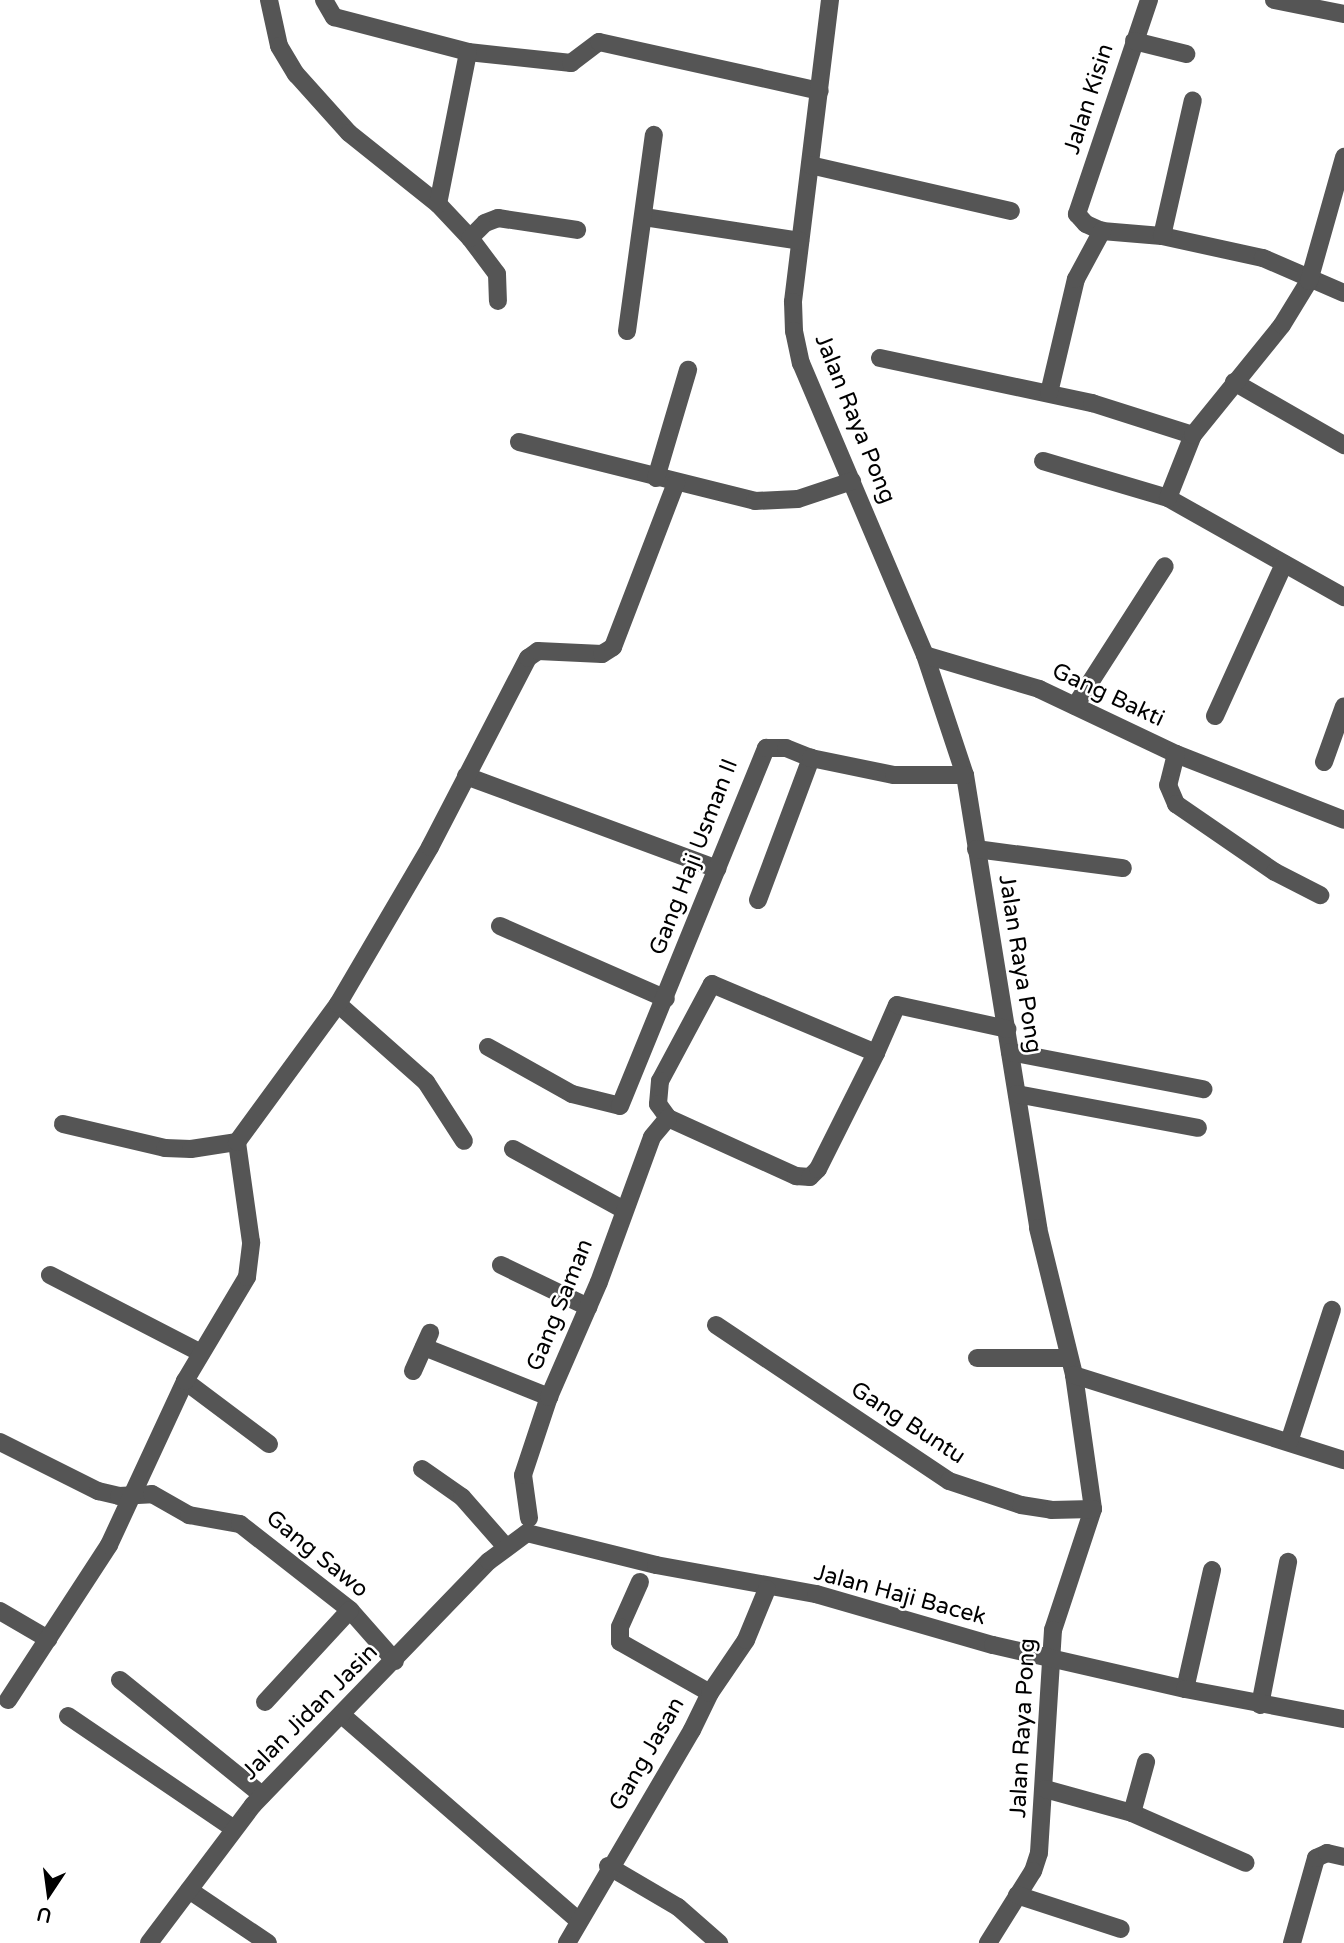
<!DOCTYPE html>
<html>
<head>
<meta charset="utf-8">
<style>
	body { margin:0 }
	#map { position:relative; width:1344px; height:1943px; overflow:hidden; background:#fff; font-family:"Varela Round",sans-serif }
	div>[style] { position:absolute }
	.minor>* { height:18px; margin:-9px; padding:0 9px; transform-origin:9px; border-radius:9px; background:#555 }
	span { translate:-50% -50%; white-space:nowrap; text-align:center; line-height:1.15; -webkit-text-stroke:5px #fff; paint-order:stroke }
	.street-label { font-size:23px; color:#000 }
	.north { position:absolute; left:14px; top:1859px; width:70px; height:70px; -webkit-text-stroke:5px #fff; paint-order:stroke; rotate:193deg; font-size:19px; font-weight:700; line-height:28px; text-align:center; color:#000 }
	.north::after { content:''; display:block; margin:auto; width:24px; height:32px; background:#000; clip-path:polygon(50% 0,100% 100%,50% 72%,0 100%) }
</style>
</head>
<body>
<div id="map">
	<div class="minor">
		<div style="left:269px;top:0;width:47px;rotate:77.7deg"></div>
		<div style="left:279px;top:46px;width:33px;rotate:59deg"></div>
		<div style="left:296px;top:74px;width:79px;rotate:48.1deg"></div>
		<div style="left:349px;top:133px;width:114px;rotate:38.6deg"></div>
		<div style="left:438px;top:204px;width:47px;rotate:46.7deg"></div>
		<div style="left:470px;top:238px;width:45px;rotate:53.1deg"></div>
		<div style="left:497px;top:274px;width:27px;rotate:88deg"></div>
		<div style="left:324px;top:0;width:20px;rotate:60deg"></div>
		<div style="left:334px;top:17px;width:138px;rotate:14.6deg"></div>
		<div style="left:468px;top:52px;width:104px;rotate:6.1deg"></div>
		<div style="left:571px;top:63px;width:35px;rotate:-37deg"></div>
		<div style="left:599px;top:42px;width:226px;rotate:12.5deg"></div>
		<div style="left:830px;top:0;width:304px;rotate:97deg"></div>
		<div style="left:793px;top:302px;width:29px;rotate:88deg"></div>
		<div style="left:794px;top:331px;width:33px;rotate:78deg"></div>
		<div style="left:801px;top:363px;width:317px;rotate:67deg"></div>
		<div style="left:925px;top:655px;width:126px;rotate:71.6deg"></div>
		<div style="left:965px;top:775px;width:459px;rotate:80.8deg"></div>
		<div style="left:1038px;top:1228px;width:151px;rotate:76.2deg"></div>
		<div style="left:1074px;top:1375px;width:135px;rotate:81.9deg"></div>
		<div style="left:1093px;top:1509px;width:127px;rotate:108.3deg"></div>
		<div style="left:1053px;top:1630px;width:223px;rotate:93.6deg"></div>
		<div style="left:1039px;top:1853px;width:19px;rotate:108deg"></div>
		<div style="left:1033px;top:1871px;width:85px;rotate:122deg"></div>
		<div style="left:1149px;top:0;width:226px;rotate:108.6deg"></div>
		<div style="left:1077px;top:214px;width:13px;rotate:48deg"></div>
		<div style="left:1086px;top:224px;width:17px;rotate:24deg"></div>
		<div style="left:1102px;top:231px;width:60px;rotate:4.8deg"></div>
		<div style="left:1162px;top:236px;width:103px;rotate:12.3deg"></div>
		<div style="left:1263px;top:258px;width:88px;rotate:23.4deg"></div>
		<div style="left:1274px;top:0;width:71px;rotate:11.3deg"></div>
		<div style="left:1134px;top:41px;width:54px;rotate:14deg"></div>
		<div style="left:810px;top:165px;width:206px;rotate:12.9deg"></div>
		<div style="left:438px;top:204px;width:155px;rotate:-78.8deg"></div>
		<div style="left:644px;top:217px;width:158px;rotate:8.7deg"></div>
		<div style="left:1162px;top:236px;width:139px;rotate:-77.2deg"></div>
		<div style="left:470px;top:238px;width:21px;rotate:-45deg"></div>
		<div style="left:485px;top:223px;width:14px;rotate:-21deg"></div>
		<div style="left:498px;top:218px;width:80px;rotate:8.6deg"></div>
		<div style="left:627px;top:331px;width:198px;rotate:-82.2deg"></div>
		<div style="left:880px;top:358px;width:217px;rotate:12deg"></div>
		<div style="left:1092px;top:403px;width:106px;rotate:17.6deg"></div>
		<div style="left:1234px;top:382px;width:127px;rotate:29.8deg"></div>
		<div style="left:1049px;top:393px;width:117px;rotate:-76.7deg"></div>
		<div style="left:1076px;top:279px;width:55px;rotate:-61.6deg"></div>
		<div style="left:519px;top:442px;width:243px;rotate:14deg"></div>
		<div style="left:755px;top:501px;width:43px;rotate:-2.7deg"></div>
		<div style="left:798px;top:499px;width:57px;rotate:-18.4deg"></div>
		<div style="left:1043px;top:461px;width:130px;rotate:16.5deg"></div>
		<div style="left:1168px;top:498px;width:202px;rotate:29.4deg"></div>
		<div style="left:656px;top:478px;width:113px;rotate:-73.5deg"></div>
		<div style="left:1168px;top:498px;width:68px;rotate:-68.4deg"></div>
		<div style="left:1193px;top:435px;width:141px;rotate:-51deg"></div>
		<div style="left:1282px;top:325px;width:52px;rotate:-58.5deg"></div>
		<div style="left:1309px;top:281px;width:129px;rotate:-74.2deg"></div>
		<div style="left:925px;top:655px;width:119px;rotate:16.6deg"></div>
		<div style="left:1039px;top:689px;width:152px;rotate:25.4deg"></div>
		<div style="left:1176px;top:754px;width:180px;rotate:21.4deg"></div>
		<div style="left:1075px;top:706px;width:166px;rotate:-57.3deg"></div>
		<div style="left:1215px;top:716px;width:167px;rotate:-65.6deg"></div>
		<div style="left:1176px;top:754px;width:32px;rotate:104deg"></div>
		<div style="left:1168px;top:785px;width:21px;rotate:67deg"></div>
		<div style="left:1176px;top:804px;width:120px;rotate:34.5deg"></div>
		<div style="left:1275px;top:872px;width:51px;rotate:27.1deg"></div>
		<div style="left:1324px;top:762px;width:59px;rotate:-70.3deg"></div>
		<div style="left:466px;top:776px;width:268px;rotate:20.3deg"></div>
		<div style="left:976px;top:849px;width:148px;rotate:7.4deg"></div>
		<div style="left:758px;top:900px;width:152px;rotate:-69.5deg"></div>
		<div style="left:500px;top:926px;width:181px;rotate:23.7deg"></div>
		<div style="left:338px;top:1004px;width:118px;rotate:41.6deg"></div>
		<div style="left:426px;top:1082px;width:70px;rotate:57.2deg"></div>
		<div style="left:488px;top:1047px;width:96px;rotate:29.2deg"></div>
		<div style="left:572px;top:1094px;width:49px;rotate:14deg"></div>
		<div style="left:620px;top:1106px;width:387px;rotate:-67.8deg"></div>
		<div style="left:766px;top:748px;width:20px"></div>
		<div style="left:786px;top:748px;width:27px;rotate:22deg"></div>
		<div style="left:811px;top:758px;width:85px;rotate:11.6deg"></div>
		<div style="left:894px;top:775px;width:71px"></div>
		<div style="left:1010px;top:1052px;width:197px;rotate:10.9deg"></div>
		<div style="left:876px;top:1053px;width:178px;rotate:-157.2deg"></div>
		<div style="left:712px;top:984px;width:110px;rotate:118.2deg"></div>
		<div style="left:660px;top:1081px;width:23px;rotate:95deg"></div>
		<div style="left:658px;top:1104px;width:17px;rotate:54deg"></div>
		<div style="left:668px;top:1118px;width:141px;rotate:24.4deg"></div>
		<div style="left:796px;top:1176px;width:14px;rotate:4deg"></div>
		<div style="left:810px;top:1177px;width:11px;rotate:-45deg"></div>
		<div style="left:818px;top:1169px;width:130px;rotate:-63.4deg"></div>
		<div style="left:876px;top:1053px;width:52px;rotate:-66.4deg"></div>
		<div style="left:897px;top:1005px;width:113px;rotate:12.3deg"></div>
		<div style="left:1017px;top:1094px;width:184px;rotate:10.6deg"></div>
		<div style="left:63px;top:1124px;width:105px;rotate:13.2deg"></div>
		<div style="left:165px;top:1148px;width:26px;rotate:2deg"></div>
		<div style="left:191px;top:1149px;width:47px;rotate:-8.7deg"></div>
		<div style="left:513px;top:1149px;width:127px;rotate:28.8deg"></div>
		<div style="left:501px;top:1265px;width:97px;rotate:25.8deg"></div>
		<div style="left:50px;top:1275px;width:170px;rotate:27.3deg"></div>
		<div style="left:716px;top:1325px;width:280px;rotate:33.8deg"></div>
		<div style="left:949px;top:1481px;width:76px;rotate:18.4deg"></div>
		<div style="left:1021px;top:1505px;width:30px;rotate:9deg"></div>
		<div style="left:1051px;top:1510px;width:42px;rotate:-1.4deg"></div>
		<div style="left:424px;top:1347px;width:135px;rotate:21.8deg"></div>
		<div style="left:977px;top:1358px;width:92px"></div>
		<div style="left:413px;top:1371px;width:42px;rotate:-65.9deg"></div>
		<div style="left:1074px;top:1375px;width:283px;rotate:17.5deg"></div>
		<div style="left:185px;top:1381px;width:105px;rotate:36.9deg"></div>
		<div style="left:0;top:1442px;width:110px;rotate:26.6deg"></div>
		<div style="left:98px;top:1491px;width:22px;rotate:13deg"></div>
		<div style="left:119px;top:1496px;width:33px;rotate:-3deg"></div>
		<div style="left:152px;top:1494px;width:43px;rotate:29.6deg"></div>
		<div style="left:189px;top:1515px;width:52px;rotate:10deg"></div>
		<div style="left:240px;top:1524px;width:140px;rotate:38deg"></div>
		<div style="left:350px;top:1610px;width:68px;rotate:48.6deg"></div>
		<div style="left:1289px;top:1442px;width:139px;rotate:-72deg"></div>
		<div style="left:422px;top:1469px;width:49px;rotate:35deg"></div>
		<div style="left:462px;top:1497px;width:67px;rotate:48.7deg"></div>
		<div style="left:529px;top:1518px;width:43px;rotate:-97.9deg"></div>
		<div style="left:523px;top:1475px;width:82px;rotate:-71.6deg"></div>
		<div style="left:549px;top:1397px;width:125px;rotate:-66.5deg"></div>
		<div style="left:599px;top:1282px;width:154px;rotate:-69.9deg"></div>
		<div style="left:652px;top:1137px;width:25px;rotate:-50deg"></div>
		<div style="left:640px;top:1582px;width:49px;rotate:114deg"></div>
		<div style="left:620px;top:1627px;width:15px;rotate:90deg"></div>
		<div style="left:620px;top:1642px;width:103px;rotate:29.5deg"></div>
		<div style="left:0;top:1611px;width:56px;rotate:30.3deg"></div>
		<div style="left:120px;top:1680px;width:183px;rotate:39deg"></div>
		<div style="left:1185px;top:1689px;width:122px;rotate:-77.2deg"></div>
		<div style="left:8px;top:1700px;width:185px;rotate:-56.9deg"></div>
		<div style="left:109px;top:1545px;width:181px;rotate:-65.1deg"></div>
		<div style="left:185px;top:1381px;width:121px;rotate:-59.2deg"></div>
		<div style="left:247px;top:1277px;width:35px;rotate:-83deg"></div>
		<div style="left:251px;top:1242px;width:101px;rotate:-98deg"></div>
		<div style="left:237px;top:1142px;width:171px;rotate:-53.8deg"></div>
		<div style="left:338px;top:1004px;width:182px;rotate:-59.6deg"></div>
		<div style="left:430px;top:847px;width:213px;rotate:-62.6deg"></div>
		<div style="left:528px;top:658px;width:12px;rotate:-35deg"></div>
		<div style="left:538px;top:651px;width:64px;rotate:2.7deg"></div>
		<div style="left:602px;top:654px;width:13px;rotate:-32deg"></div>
		<div style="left:613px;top:647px;width:176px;rotate:-69deg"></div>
		<div style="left:265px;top:1702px;width:125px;rotate:-47.3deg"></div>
		<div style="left:1260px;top:1705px;width:146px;rotate:-78.9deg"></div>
		<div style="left:68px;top:1716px;width:199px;rotate:34.2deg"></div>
		<div style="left:343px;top:1716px;width:311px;rotate:41deg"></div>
		<div style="left:1045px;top:1789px;width:90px;rotate:15.4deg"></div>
		<div style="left:1132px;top:1813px;width:124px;rotate:23.7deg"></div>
		<div style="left:1132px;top:1813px;width:53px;rotate:-74.6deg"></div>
		<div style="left:608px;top:1866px;width:81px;rotate:30.4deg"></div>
		<div style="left:678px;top:1907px;width:55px;rotate:41.3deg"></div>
		<div style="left:189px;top:1890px;width:95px;rotate:33.9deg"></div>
		<div style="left:1017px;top:1895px;width:109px;rotate:18.1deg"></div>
		<div style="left:149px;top:1943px;width:173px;rotate:-53deg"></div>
		<div style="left:253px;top:1805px;width:339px;rotate:-46deg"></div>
		<div style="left:489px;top:1561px;width:47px;rotate:-36.4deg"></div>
		<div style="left:527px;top:1533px;width:133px;rotate:13.9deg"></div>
		<div style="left:656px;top:1565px;width:163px;rotate:10.3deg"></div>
		<div style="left:816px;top:1594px;width:184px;rotate:16.1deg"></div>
		<div style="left:993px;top:1645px;width:197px;rotate:12.9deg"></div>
		<div style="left:1185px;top:1689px;width:162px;rotate:10.7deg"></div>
		<div style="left:567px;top:1943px;width:247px;rotate:-59.6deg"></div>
		<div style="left:692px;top:1730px;width:41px;rotate:-64.1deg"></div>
		<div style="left:710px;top:1693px;width:64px;rotate:-55.8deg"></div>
		<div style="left:746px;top:1640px;width:55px;rotate:-67.6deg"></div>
		<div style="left:1292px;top:1943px;width:88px;rotate:-74.2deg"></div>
		<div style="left:1316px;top:1858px;width:12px;rotate:-24deg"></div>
		<div style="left:1327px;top:1853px;width:17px;rotate:13deg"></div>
	</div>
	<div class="street-label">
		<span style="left:1089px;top:99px;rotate:-72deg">Jalan Kisin</span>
		<span style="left:855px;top:419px;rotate:68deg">Jalan Raya Pong</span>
		<span style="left:1108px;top:695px;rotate:25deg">Gang Bakti</span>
		<span style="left:694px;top:857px;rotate:-69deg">Gang Haji Usman II</span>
		<span style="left:1020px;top:964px;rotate:81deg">Jalan Raya Pong</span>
		<span style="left:560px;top:1305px;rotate:-68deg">Gang Saman</span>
		<span style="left:908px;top:1423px;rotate:33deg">Gang Buntu</span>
		<span style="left:317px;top:1554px;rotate:39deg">Gang Sawo</span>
		<span style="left:900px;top:1595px;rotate:15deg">Jalan Haji Bacek</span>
		<span style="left:310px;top:1712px;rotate:-45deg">Jalan Jidan Jasin</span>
		<span style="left:1023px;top:1728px;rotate:-87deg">Jalan Raya Pong</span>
		<span style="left:647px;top:1754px;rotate:-60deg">Gang Jasan</span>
	</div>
	<div class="north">U</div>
</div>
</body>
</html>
